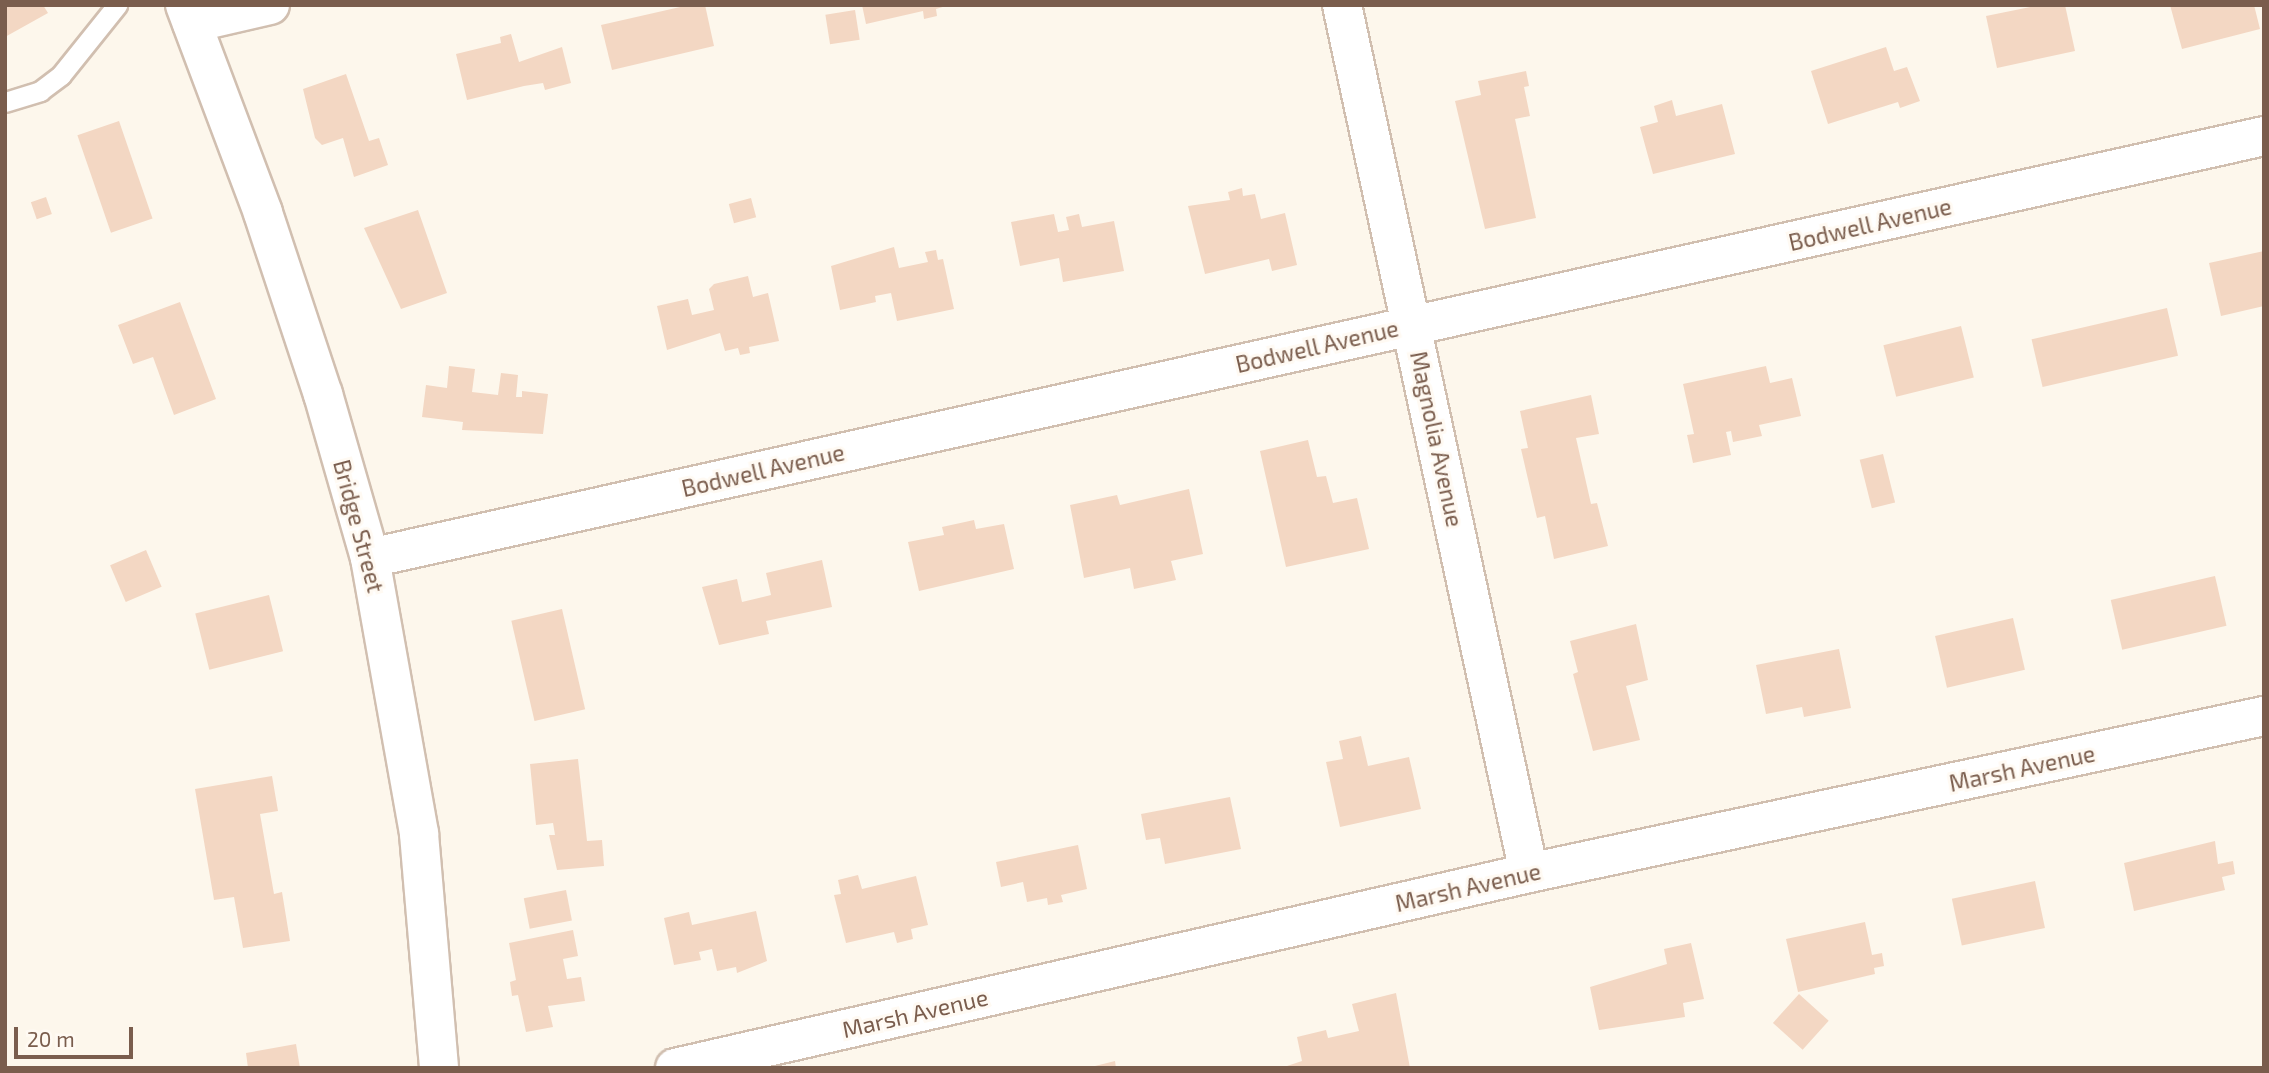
<!DOCTYPE html>
<html>
<head>
<meta charset="utf-8">
<style>
	body { margin:0 }
	#map { position:relative; width:2269px; height:1073px; overflow:hidden; background:#fdf7ec; font-family:"Exo 2",sans-serif }
	div>[style] { position:absolute }
	.building>* { inset:0; background:#f3d7c3; transform-origin:0 0 }
	.roads { filter:drop-shadow(2px 0 #d1bfb0) drop-shadow(-2px 0 #d1bfb0) drop-shadow(0 2px #d1bfb0) drop-shadow(0 -2px #d1bfb0) }
	.service>* { height:19px; margin:-9.5px; padding:0 9.5px; transform-origin:9.5px; border-radius:9.5px; background:#fff }
	.minor>* { height:38px; margin:-19px; padding:0 19px; transform-origin:19px; border-radius:19px; background:#fff }
	.tertiary>* { height:38px; margin:-19px; padding:0 19px; transform-origin:19px; border-radius:19px; background:#fff }
	span { translate:-50% -50%; white-space:nowrap; text-align:center; line-height:1.15; -webkit-text-stroke:6px #fffaf3; paint-order:stroke }
	.street-label { font-size:23px; color:#7a5d4d }
	.frame { position:absolute; inset:0; border:7px solid #7a5d4d; pointer-events:none }
	.scale { position:absolute; left:14px; top:1027px; width:119px; height:32px; box-sizing:border-box; border:4px solid #7a5d4d; border-top:0; padding-left:9px; font-size:21px; line-height:24px; white-space:nowrap; color:#7a5d4d; -webkit-text-stroke:5px #fffaf3; paint-order:stroke }
</style>
</head>
<body>
<div id="map">
	<div class="building">
		<div style="clip-path:polygon(5px 5px,43px 5px,48px 13px,5px 37px)"></div>
		<div style="clip-path:polygon(689px 5px,705px 5px,714px 46px,612px 70px,601px 25px)"></div>
		<div style="clip-path:polygon(862px 5px,946px 5px,946px 6px,936px 9px,937px 16px,924px 19px,923px 11px,866px 24px)"></div>
		<div style="clip-path:polygon(2040px 5px,2065px 5px,2075px 51px,1997px 68px,1986px 16px)"></div>
		<div style="clip-path:polygon(2170px 5px,2254px 5px,2260px 29px,2182px 49px)"></div>
		<div style="left:855px;top:10px;width:30px;height:30px;rotate:81deg"></div>
		<div style="clip-path:polygon(511px 34px,519px 62px,562px 47px,571px 83px,545px 90px,543px 83px,524px 86px,467px 100px,456px 54px,501px 43px,500px 37px)"></div>
		<div style="clip-path:polygon(1886px 47px,1894px 71px,1907px 67px,1920px 101px,1900px 108px,1898px 102px,1828px 124px,1811px 71px)"></div>
		<div style="clip-path:polygon(1526px 71px,1529px 86px,1524px 87px,1530px 116px,1515px 119px,1536px 218px,1485px 229px,1455px 101px,1481px 95px,1478px 81px)"></div>
		<div style="clip-path:polygon(346px 74px,369px 141px,379px 138px,388px 165px,354px 177px,343px 138px,322px 145px,315px 138px,303px 89px)"></div>
		<div style="clip-path:polygon(1672px 100px,1676px 116px,1722px 104px,1735px 154px,1653px 174px,1640px 127px,1658px 122px,1654px 106px)"></div>
		<div style="left:119px;top:121px;width:103px;height:44px;rotate:71deg"></div>
		<div style="clip-path:polygon(1242px 188px,1243px 196px,1255px 194px,1261px 219px,1285px 213px,1297px 265px,1272px 271px,1269px 259px,1205px 274px,1188px 206px,1230px 200px,1228px 192px)"></div>
		<div style="left:46px;top:197px;width:18px;height:16px;rotate:71deg"></div>
		<div style="left:751px;top:198px;width:20px;height:23px;rotate:75deg"></div>
		<div style="clip-path:polygon(418px 210px,447px 293px,401px 309px,364px 228px)"></div>
		<div style="clip-path:polygon(1054px 214px,1058px 232px,1069px 230px,1066px 217px,1079px 214px,1082px 227px,1114px 221px,1124px 271px,1063px 282px,1059px 258px,1020px 266px,1011px 222px)"></div>
		<div style="clip-path:polygon(894px 247px,899px 268px,928px 262px,925px 252px,936px 250px,938px 260px,943px 259px,954px 309px,897px 321px,891px 293px,875px 296px,876px 302px,840px 310px,831px 266px)"></div>
		<div style="clip-path:polygon(2264px 251px,2264px 306px,2221px 316px,2209px 263px)"></div>
		<div style="clip-path:polygon(748px 276px,753px 297px,768px 293px,779px 341px,749px 347px,750px 353px,740px 355px,738px 348px,725px 351px,720px 333px,667px 350px,657px 306px,688px 299px,692px 315px,714px 310px,709px 289px,714px 284px)"></div>
		<div style="clip-path:polygon(180px 302px,216px 399px,174px 415px,153px 357px,133px 364px,118px 325px)"></div>
		<div style="left:2167px;top:308px;width:49px;height:139px;rotate:77deg"></div>
		<div style="left:1961px;top:326px;width:53px;height:80px;rotate:76deg"></div>
		<div style="clip-path:polygon(449px 366px,475px 369px,472px 392px,498px 395px,501px 373px,518px 375px,516px 397px,522px 397px,522px 391px,548px 394px,543px 434px,462px 430px,463px 422px,422px 417px,426px 385px,447px 388px)"></div>
		<div style="clip-path:polygon(1766px 366px,1770px 383px,1792px 378px,1801px 416px,1759px 425px,1762px 436px,1733px 442px,1731px 431px,1726px 432px,1731px 455px,1693px 463px,1687px 435px,1694px 434px,1683px 384px)"></div>
		<div style="clip-path:polygon(1591px 395px,1599px 434px,1576px 438px,1591px 504px,1597px 503px,1608px 546px,1554px 559px,1545px 516px,1537px 518px,1521px 449px,1528px 448px,1520px 411px)"></div>
		<div style="clip-path:polygon(1308px 440px,1317px 477px,1326px 476px,1333px 503px,1357px 498px,1369px 549px,1286px 567px,1260px 451px)"></div>
		<div style="left:1883px;top:454px;width:50px;height:24px;rotate:76deg"></div>
		<div style="clip-path:polygon(1189px 489px,1203px 554px,1171px 561px,1176px 580px,1134px 589px,1130px 568px,1084px 578px,1070px 505px,1117px 495px,1120px 505px)"></div>
		<div style="clip-path:polygon(974px 520px,976px 529px,1004px 524px,1014px 569px,919px 591px,908px 542px,944px 535px,942px 527px)"></div>
		<div style="left:146px;top:550px;width:40px;height:39px;rotate:67deg"></div>
		<div style="clip-path:polygon(822px 560px,832px 607px,766px 621px,769px 634px,719px 645px,702px 587px,737px 579px,742px 602px,771px 595px,766px 573px)"></div>
		<div style="left:2215px;top:576px;width:51px;height:107px;rotate:77deg"></div>
		<div style="left:269px;top:595px;width:58px;height:76px;rotate:76deg"></div>
		<div style="left:562px;top:609px;width:103px;height:52px;rotate:77deg"></div>
		<div style="left:2013px;top:618px;width:53px;height:80px;rotate:77deg"></div>
		<div style="clip-path:polygon(1636px 624px,1648px 680px,1626px 686px,1640px 740px,1593px 751px,1573px 674px,1578px 672px,1570px 641px)"></div>
		<div style="clip-path:polygon(1839px 649px,1851px 708px,1804px 717px,1802px 707px,1766px 714px,1756px 665px)"></div>
		<div style="clip-path:polygon(1361px 736px,1368px 766px,1409px 757px,1421px 809px,1340px 827px,1326px 762px,1343px 759px,1339px 741px)"></div>
		<div style="clip-path:polygon(578px 759px,587px 841px,602px 840px,604px 866px,557px 870px,549px 835px,555px 835px,553px 823px,536px 825px,530px 764px)"></div>
		<div style="clip-path:polygon(272px 776px,278px 811px,260px 814px,274px 894px,282px 892px,290px 941px,243px 948px,234px 897px,214px 900px,195px 789px)"></div>
		<div style="clip-path:polygon(1230px 797px,1241px 849px,1165px 864px,1160px 838px,1146px 840px,1141px 814px)"></div>
		<div style="clip-path:polygon(2215px 841px,2218px 864px,2233px 861px,2235px 874px,2222px 877px,2225px 890px,2134px 911px,2124px 863px)"></div>
		<div style="clip-path:polygon(1078px 845px,1087px 889px,1061px 895px,1063px 902px,1048px 905px,1047px 898px,1027px 902px,1023px 882px,1001px 887px,996px 862px)"></div>
		<div style="clip-path:polygon(858px 875px,862px 889px,916px 876px,928px 925px,911px 929px,913px 939px,897px 943px,894px 932px,846px 943px,834px 895px,841px 894px,838px 880px)"></div>
		<div style="left:2035px;top:881px;width:48px;height:85px;rotate:78deg"></div>
		<div style="left:566px;top:890px;width:31px;height:43px;rotate:79deg"></div>
		<div style="clip-path:polygon(756px 911px,767px 961px,737px 973px,736px 967px,717px 971px,712px 949px,699px 952px,701px 960px,674px 965px,664px 918px,689px 912px,692px 925px)"></div>
		<div style="clip-path:polygon(1865px 922px,1872px 955px,1882px 953px,1884px 966px,1874px 968px,1875px 974px,1798px 992px,1786px 939px)"></div>
		<div style="clip-path:polygon(573px 930px,578px 956px,563px 959px,567px 979px,581px 977px,585px 1001px,548px 1006px,553px 1027px,526px 1032px,518px 995px,512px 996px,510px 982px,516px 980px,509px 943px)"></div>
		<div style="clip-path:polygon(1691px 943px,1704px 999px,1683px 1003px,1685px 1017px,1599px 1030px,1590px 987px,1667px 964px,1664px 949px)"></div>
		<div style="clip-path:polygon(1396px 993px,1410px 1068px,1281px 1068px,1302px 1061px,1297px 1037px,1326px 1030px,1328px 1038px,1359px 1031px,1352px 1004px)"></div>
		<div style="left:1799px;top:994px;width:40px;height:39px;rotate:42deg"></div>
		<div style="clip-path:polygon(296px 1044px,300px 1068px,248px 1068px,246px 1053px)"></div>
		<div style="clip-path:polygon(1115px 1061px,1116px 1068px,1091px 1068px,1091px 1067px)"></div>
	</div>
	<div class="roads">
		<div class="service">
			<div style="left:5px;top:102px;width:37px;rotate:-17deg"></div>
			<div style="left:40px;top:91px;width:26px;rotate:-37deg"></div>
			<div style="left:61px;top:75px;width:90px;rotate:-51.3deg"></div>
		</div>
		<div class="minor">
			<div style="left:1342px;top:5px;width:888px;rotate:77.84deg"></div>
			<div style="left:192px;top:23px;width:80px;rotate:-13deg"></div>
			<div style="left:370px;top:558px;width:1940px;rotate:-12.56deg"></div>
			<div style="left:675px;top:1068px;width:876px;rotate:-12.86deg"></div>
			<div style="left:1529px;top:873px;width:752px;rotate:-12.06deg"></div>
		</div>
		<div class="tertiary">
			<div style="left:185px;top:5px;width:222px;rotate:69.4deg"></div>
			<div style="left:263px;top:213px;width:191px;rotate:71.7deg"></div>
			<div style="left:323px;top:394px;width:171px;rotate:74deg"></div>
			<div style="left:370px;top:558px;width:280px;rotate:79.9deg"></div>
			<div style="left:419px;top:834px;width:235px;rotate:85.1deg"></div>
		</div>
	</div>
	<div class="street-label">
		<span style="left:1870px;top:224px;rotate:-13deg">Bodwell Avenue</span>
		<span style="left:1317px;top:346px;rotate:-13deg">Bodwell Avenue</span>
		<span style="left:1437px;top:439px;rotate:78deg">Magnolia Avenue</span>
		<span style="left:763px;top:470px;rotate:-13deg">Bodwell Avenue</span>
		<span style="left:359px;top:526px;rotate:75deg">Bridge Street</span>
		<span style="left:2022px;top:768px;rotate:-12deg">Marsh Avenue</span>
		<span style="left:1468px;top:887px;rotate:-13deg">Marsh Avenue</span>
		<span style="left:915px;top:1013px;rotate:-13deg">Marsh Avenue</span>
	</div>
	<div class="frame"></div>
	<div class="scale">20 m</div>
</div>
</body>
</html>
